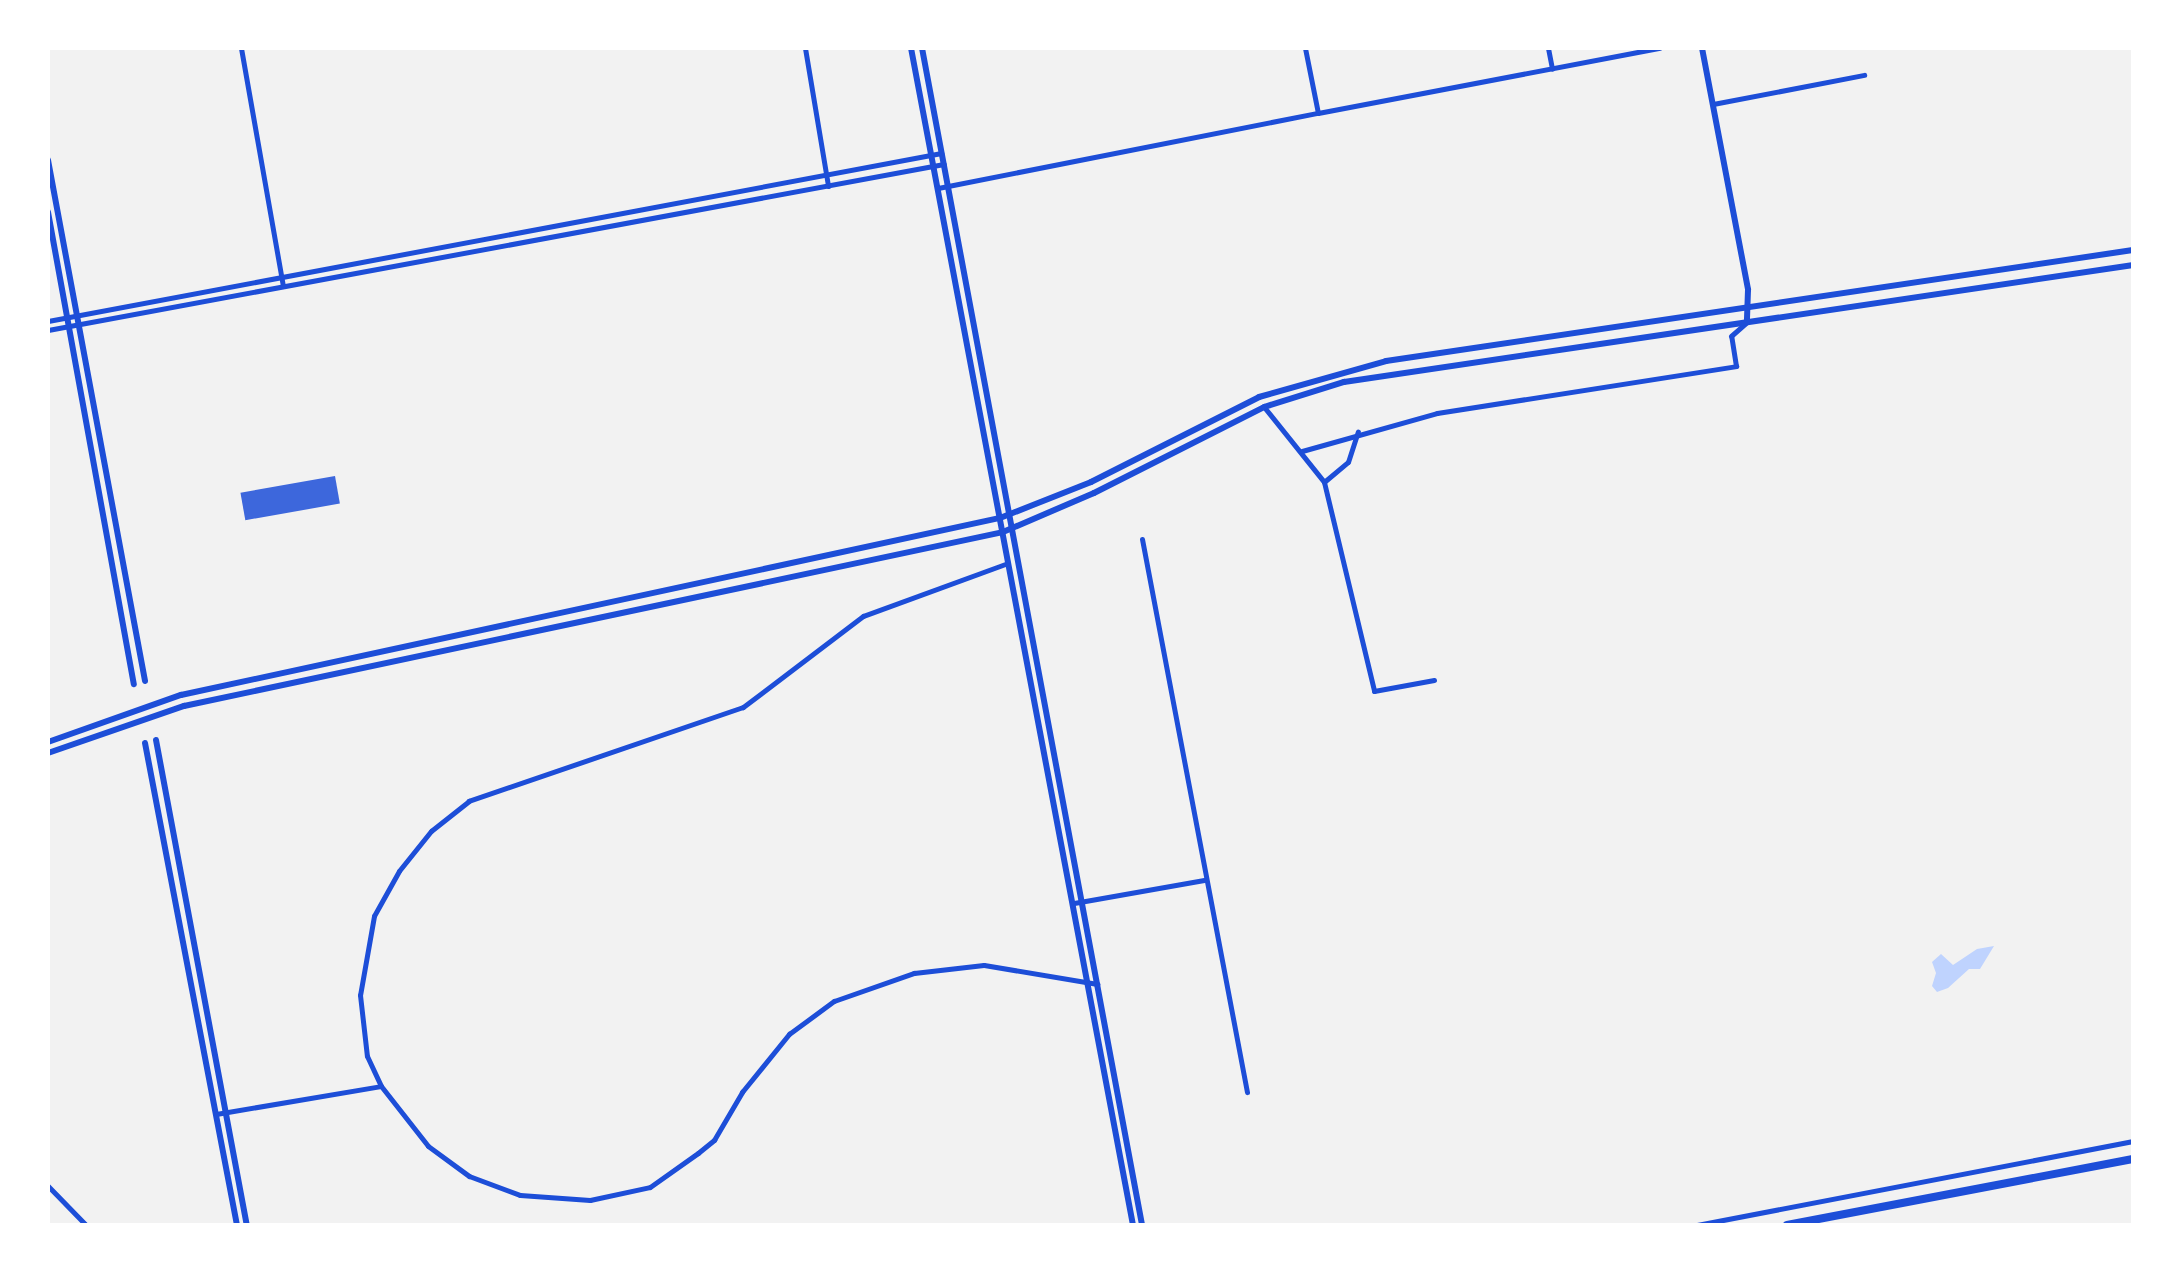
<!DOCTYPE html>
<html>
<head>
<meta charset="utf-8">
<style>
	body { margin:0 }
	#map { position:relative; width:2181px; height:1273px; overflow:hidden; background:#f2f2f2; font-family:Figtree,sans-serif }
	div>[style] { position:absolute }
	.water>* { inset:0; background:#bfd3fe }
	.building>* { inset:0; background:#3d67dc; transform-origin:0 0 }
	.minor>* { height:5px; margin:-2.5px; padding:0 2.5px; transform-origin:2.5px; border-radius:2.5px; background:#1d4ed8 }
	.tertiary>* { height:6px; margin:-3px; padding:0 3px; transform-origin:3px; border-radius:3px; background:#1d4ed8 }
	.secondary>* { height:6px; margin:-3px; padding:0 3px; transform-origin:3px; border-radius:3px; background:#1d4ed8 }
	.trunk>* { height:8px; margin:-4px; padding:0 4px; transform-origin:4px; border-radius:4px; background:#1d4ed8 }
	span { translate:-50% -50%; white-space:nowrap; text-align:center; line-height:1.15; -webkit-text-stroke:6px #fff; paint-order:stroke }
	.frame { position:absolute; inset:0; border:50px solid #fff; pointer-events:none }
</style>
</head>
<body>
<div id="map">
	<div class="water">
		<div style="clip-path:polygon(1994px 946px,1980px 969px,1969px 969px,1948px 988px,1937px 992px,1932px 986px,1936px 973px,1932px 962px,1941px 954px,1953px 965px,1977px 949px)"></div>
	</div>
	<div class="building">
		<div style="left:335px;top:476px;width:28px;height:96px;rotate:80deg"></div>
	</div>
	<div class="minor">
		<div style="left:241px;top:48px;width:241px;rotate:80deg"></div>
		<div style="left:805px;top:48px;width:140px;rotate:80.5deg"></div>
		<div style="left:1305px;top:48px;width:66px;rotate:78.7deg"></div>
		<div style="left:1318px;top:113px;width:348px;rotate:-10.8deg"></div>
		<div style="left:1548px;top:48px;width:21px;rotate:79deg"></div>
		<div style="left:1713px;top:104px;width:154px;rotate:-10.9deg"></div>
		<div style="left:938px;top:188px;width:387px;rotate:-11.2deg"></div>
		<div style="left:48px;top:321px;width:909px;rotate:-10.65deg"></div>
		<div style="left:48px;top:330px;width:911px;rotate:-10.5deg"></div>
		<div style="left:1264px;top:407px;width:96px;rotate:51.3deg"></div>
		<div style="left:1324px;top:482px;width:215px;rotate:76.5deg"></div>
		<div style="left:1374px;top:691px;width:61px;rotate:-10.4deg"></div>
		<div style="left:1302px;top:451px;width:140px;rotate:-15.7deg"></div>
		<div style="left:1437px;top:413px;width:303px;rotate:-8.9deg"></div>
		<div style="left:1736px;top:366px;width:30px;rotate:-99deg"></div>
		<div style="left:1731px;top:336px;width:21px;rotate:-41deg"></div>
		<div style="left:1324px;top:482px;width:31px;rotate:-40deg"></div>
		<div style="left:1348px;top:462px;width:32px;rotate:-72deg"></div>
		<div style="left:1142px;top:539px;width:563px;rotate:79.25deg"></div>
		<div style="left:1008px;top:563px;width:154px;rotate:159.9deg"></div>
		<div style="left:863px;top:616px;width:151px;rotate:142.8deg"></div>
		<div style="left:743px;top:707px;width:290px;rotate:161.1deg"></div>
		<div style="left:469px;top:801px;width:48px;rotate:141.7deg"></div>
		<div style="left:431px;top:831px;width:51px;rotate:128.7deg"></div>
		<div style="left:399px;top:871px;width:51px;rotate:119.1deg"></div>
		<div style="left:374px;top:916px;width:80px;rotate:100deg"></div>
		<div style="left:360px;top:995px;width:61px;rotate:83.5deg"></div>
		<div style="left:367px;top:1056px;width:33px;rotate:65deg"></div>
		<div style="left:381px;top:1086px;width:76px;rotate:51.9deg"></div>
		<div style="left:428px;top:1146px;width:51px;rotate:36.2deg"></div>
		<div style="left:469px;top:1176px;width:54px;rotate:20.4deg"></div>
		<div style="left:520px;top:1195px;width:70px;rotate:4.1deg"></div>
		<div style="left:590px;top:1200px;width:61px;rotate:-12.2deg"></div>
		<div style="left:650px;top:1187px;width:59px;rotate:-35.3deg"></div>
		<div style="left:698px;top:1153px;width:21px;rotate:-39deg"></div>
		<div style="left:714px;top:1140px;width:56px;rotate:-59.7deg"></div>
		<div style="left:742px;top:1092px;width:75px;rotate:-51deg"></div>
		<div style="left:789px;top:1034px;width:56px;rotate:-36.3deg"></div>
		<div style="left:834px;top:1001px;width:85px;rotate:-19.3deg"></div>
		<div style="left:914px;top:973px;width:70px;rotate:-6.5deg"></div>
		<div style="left:984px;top:965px;width:115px;rotate:9.5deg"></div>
		<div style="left:1074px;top:903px;width:132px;rotate:-10deg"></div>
		<div style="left:216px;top:1114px;width:167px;rotate:-9.6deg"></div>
		<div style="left:48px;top:1186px;width:54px;rotate:45.7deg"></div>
		<div style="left:1697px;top:1225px;width:444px;rotate:-10.9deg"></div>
	</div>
	<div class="tertiary">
		<div style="left:911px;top:48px;width:1198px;rotate:79.32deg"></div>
		<div style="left:922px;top:48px;width:1197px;rotate:79.41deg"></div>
		<div style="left:1702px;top:48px;width:246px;rotate:79.2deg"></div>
		<div style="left:1748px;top:290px;width:31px;rotate:92deg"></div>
	</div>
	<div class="secondary">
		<div style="left:48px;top:160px;width:530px;rotate:79.45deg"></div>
		<div style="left:48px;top:212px;width:480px;rotate:79.7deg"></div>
		<div style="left:156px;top:740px;width:493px;rotate:79.4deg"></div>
		<div style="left:48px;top:742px;width:141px;rotate:-19.5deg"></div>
		<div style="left:181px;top:695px;width:838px;rotate:-12.2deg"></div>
		<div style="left:1000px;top:518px;width:98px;rotate:-21.6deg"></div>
		<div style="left:1091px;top:482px;width:188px;rotate:-26.8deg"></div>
		<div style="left:1259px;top:397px;width:132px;rotate:-15.8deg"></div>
		<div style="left:1386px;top:361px;width:755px;rotate:-8.45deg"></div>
		<div style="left:145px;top:743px;width:491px;rotate:79.2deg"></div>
		<div style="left:48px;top:753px;width:144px;rotate:-19.1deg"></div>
		<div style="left:184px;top:706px;width:837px;rotate:-11.99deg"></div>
		<div style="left:1003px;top:532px;width:99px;rotate:-23.2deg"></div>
		<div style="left:1094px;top:493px;width:191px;rotate:-26.8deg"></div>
		<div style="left:1264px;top:407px;width:84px;rotate:-17.4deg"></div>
		<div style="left:1344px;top:382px;width:798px;rotate:-8.43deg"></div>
	</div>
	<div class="trunk">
		<div style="left:1787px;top:1225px;width:352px;rotate:-10.8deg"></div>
	</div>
	<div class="frame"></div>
</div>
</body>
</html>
